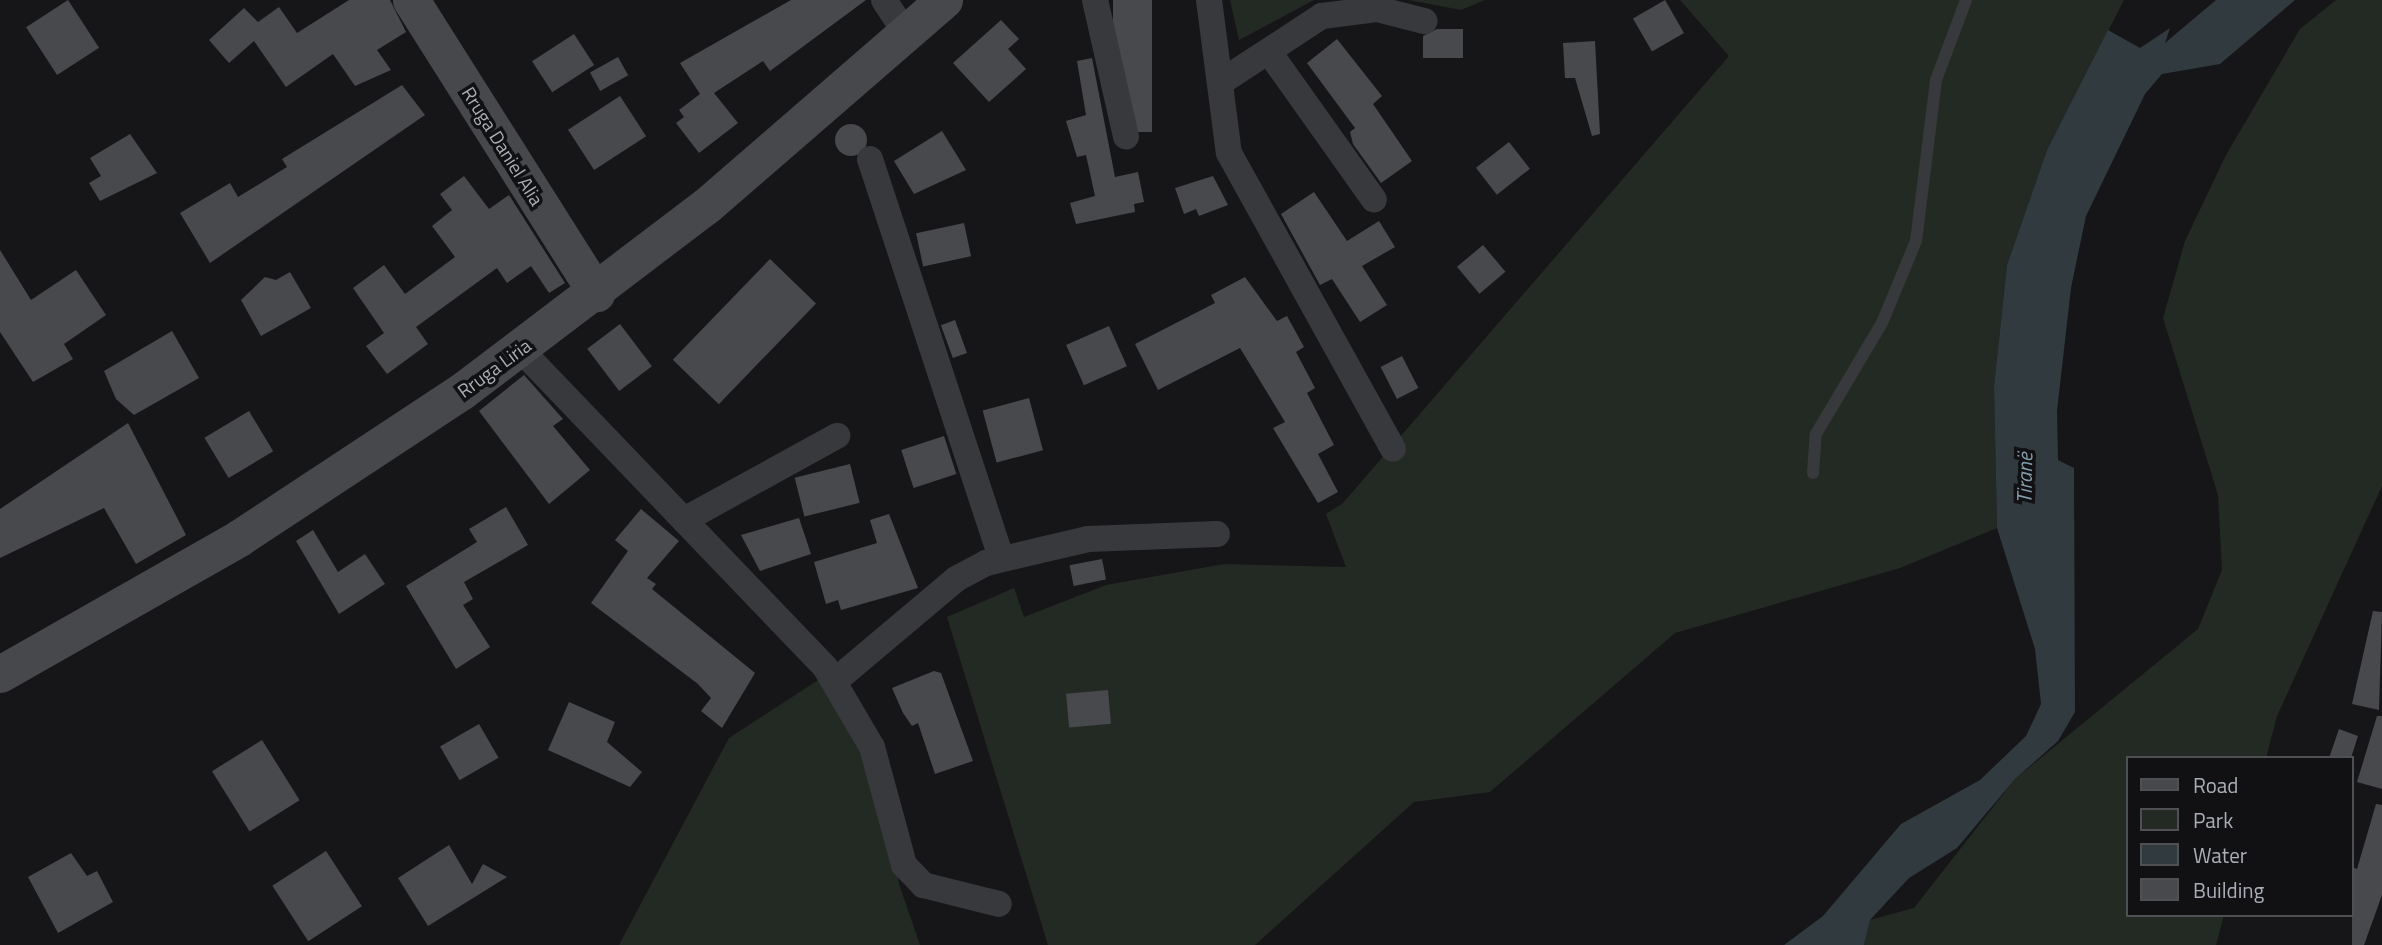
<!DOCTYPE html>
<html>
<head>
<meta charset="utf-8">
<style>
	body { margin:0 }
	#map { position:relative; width:2382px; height:945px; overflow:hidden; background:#161618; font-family:"Titillium Web",sans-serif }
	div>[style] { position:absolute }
	.green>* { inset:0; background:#232a23 }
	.water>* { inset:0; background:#313a3f }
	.building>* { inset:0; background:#48494d; transform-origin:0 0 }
	.round { border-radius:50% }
	.lane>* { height:12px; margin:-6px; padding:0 6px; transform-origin:6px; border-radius:6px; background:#38393c }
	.street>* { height:26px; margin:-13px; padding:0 13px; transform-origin:13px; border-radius:13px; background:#38393c }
	.secondary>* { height:37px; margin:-18.5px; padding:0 18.5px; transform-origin:18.5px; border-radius:18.5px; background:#46484c }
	span { translate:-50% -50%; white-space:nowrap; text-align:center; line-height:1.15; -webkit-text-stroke:7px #111113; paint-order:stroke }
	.street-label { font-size:19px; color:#aaaeb6 }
	.water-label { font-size:21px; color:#849dae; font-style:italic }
	.legend { position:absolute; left:2126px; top:756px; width:228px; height:161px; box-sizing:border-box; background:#111113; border:2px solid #4e5054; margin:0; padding:9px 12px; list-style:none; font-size:21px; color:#aaaeb6 }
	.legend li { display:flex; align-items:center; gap:14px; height:35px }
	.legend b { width:35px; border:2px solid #4e5054 }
</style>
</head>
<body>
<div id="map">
	<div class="green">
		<div style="clip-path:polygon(1230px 0,1314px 0,1239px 40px)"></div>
		<div style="clip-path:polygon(1409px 0,1485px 0,1461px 10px)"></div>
		<div style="clip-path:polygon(1680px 0,2124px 0,2047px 150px,2007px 265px,1994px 386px,1997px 528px,1900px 568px,1675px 633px,1490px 792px,1414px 802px,1255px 945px,1048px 945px,947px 617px,1014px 588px,1024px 617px,1106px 585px,1224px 564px,1346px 567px,1326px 514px,1343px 503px,1729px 56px)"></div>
		<div style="clip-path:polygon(2336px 0,2382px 0,2382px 486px,2277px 716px,2266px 758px,2128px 758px,2128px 915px,2224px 915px,2216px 945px,1864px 945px,1870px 920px,1914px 908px,2015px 779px,2198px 629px,2222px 570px,2218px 495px,2163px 318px,2185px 241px,2226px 155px,2300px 29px)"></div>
		<div style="clip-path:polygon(826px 675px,889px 816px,899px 884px,920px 945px,619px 945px,729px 738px)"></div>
	</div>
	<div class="water">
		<div style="clip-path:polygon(2216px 0,2295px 0,2220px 64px,2162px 74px,2145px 94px,2086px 216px,2071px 288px,2057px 411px,2058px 460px,2074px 468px,2075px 712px,2058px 741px,2015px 779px,1957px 848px,1909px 878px,1870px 920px,1864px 945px,1784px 945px,1823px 916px,1901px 824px,1980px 780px,2026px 736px,2041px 704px,2035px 649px,1997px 528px,1994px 386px,2007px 265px,2047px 150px,2108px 30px,2140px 48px,2170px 28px,2165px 43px)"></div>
	</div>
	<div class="building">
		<div style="left:68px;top:0;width:57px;height:50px;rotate:57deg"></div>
		<div style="clip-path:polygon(349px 0,390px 0,406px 32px,377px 50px,391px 70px,355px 86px,333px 54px,286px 87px,254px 41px,229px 63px,209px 40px,244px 8px,258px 22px,279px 7px,297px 33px)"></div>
		<div style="clip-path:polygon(791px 0,866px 0,770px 71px,763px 61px,714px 93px,738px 123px,699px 153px,676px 123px,684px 117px,679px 110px,700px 94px,680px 63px)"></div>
		<div style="left:1113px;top:0;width:39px;height:132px"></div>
		<div style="left:1665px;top:0;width:38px;height:37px;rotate:60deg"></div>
		<div style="clip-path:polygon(1001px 20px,1019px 39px,1008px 49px,1026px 69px,989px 102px,953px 63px)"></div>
		<div style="clip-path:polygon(1437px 29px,1463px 29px,1463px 58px,1423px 58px,1423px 36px)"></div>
		<div style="left:574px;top:34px;width:37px;height:50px;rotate:57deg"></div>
		<div style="clip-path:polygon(1337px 39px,1382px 96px,1373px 104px,1412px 161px,1381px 183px,1353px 144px,1350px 132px,1355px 128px,1307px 63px)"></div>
		<div style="clip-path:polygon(1595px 41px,1600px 134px,1592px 136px,1575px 78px,1565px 78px,1563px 43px)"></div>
		<div style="left:618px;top:57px;width:21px;height:32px;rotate:61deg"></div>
		<div style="clip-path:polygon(1092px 58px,1115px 177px,1138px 172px,1144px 202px,1134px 204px,1135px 212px,1076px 224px,1070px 203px,1095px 196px,1086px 155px,1077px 157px,1066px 121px,1086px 115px,1077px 61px)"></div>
		<div style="clip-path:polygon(402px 85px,425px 115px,210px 263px,180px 213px,230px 183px,238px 197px,287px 167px,282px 159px)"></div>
		<div style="left:620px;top:96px;width:48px;height:62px;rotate:57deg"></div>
		<div class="round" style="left:835px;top:124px;width:32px;height:32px"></div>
		<div style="clip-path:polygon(942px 131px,966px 170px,914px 194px,894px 161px)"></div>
		<div style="clip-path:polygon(130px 134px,157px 173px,100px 201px,89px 183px,101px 176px,90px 158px)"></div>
		<div style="left:1509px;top:142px;width:34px;height:42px;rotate:52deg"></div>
		<div style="clip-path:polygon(464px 176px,489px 209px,509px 195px,565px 283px,549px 293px,531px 266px,507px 283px,497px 268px,416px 327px,428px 344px,387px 374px,366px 346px,384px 333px,353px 288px,384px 265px,405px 294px,455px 257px,432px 226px,452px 210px,440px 194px)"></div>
		<div style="clip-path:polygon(1213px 176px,1228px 205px,1199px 216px,1196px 209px,1184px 214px,1175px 188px)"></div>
		<div style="clip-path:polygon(1314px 192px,1347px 241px,1379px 221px,1395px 247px,1362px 266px,1387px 305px,1360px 322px,1332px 279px,1320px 285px,1281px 214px)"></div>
		<div style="left:964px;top:223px;width:34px;height:49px;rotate:78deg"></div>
		<div style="left:1483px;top:245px;width:35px;height:34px;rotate:50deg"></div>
		<div style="clip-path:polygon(0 250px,31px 300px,76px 270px,106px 315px,64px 344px,73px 359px,33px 382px,0 332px)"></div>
		<div style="left:770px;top:259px;width:64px;height:140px;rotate:44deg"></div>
		<div style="clip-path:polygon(290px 272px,311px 308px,261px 336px,241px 300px,265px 277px,276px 280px)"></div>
		<div style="clip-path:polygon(1245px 277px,1277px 321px,1287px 316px,1304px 347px,1296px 352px,1315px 388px,1307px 393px,1334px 445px,1318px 454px,1338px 492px,1318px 503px,1273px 428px,1285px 422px,1240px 348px,1158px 390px,1135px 344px,1215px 303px,1211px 295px)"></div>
		<div style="left:955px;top:320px;width:35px;height:15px;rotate:70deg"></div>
		<div style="left:620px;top:324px;width:53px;height:41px;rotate:53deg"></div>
		<div style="left:1109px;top:326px;width:44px;height:47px;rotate:66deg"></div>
		<div style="clip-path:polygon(172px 331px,199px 378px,134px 415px,116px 399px,104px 371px)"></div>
		<div style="left:1402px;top:356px;width:36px;height:24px;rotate:63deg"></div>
		<div style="clip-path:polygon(524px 375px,563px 419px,553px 426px,590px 470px,549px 504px,479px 411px)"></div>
		<div style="left:1029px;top:398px;width:54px;height:48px;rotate:75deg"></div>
		<div style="left:249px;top:411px;width:47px;height:52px;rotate:59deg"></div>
		<div style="clip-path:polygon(128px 423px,186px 535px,136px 564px,104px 508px,0 558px,0 509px)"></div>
		<div style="left:944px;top:436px;width:40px;height:45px;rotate:72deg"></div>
		<div style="left:850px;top:464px;width:40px;height:57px;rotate:76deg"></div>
		<div style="clip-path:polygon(506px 507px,528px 545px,464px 582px,473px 599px,463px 605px,490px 647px,456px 669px,406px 586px,477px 542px,469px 529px)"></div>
		<div style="clip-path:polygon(641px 509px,679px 541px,647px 578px,656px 584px,652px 589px,755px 673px,722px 728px,701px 711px,711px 698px,698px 684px,591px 603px,628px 551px,615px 540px)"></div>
		<div style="clip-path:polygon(889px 514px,918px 588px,841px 610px,838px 600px,826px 604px,814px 562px,877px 543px,870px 520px)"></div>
		<div style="clip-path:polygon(799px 518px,811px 554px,760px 571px,741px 535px)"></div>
		<div style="clip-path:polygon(313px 530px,338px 572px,365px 554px,385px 584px,339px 614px,296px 541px)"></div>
		<div style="left:1102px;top:559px;width:21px;height:33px;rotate:79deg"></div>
		<div style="clip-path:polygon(2373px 611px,2382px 612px,2379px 710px,2352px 704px)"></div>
		<div style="clip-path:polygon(934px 671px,941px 673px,973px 761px,935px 774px,918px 723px,912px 726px,903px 713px,892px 688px)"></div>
		<div style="left:1108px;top:690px;width:34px;height:42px;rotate:85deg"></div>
		<div style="clip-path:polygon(569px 702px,615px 722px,607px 742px,642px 772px,630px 787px,548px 750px)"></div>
		<div style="clip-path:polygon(2377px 716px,2382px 716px,2382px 789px,2357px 782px)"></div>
		<div style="left:479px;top:724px;width:39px;height:45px;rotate:60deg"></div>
		<div style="clip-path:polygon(2339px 729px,2358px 736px,2351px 758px,2329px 758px)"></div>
		<div style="left:262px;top:740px;width:71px;height:59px;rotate:58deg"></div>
		<div style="clip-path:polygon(2376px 804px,2382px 805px,2382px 895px,2364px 945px,2352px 945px,2352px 867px,2357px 869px)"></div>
		<div style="clip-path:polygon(449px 845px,472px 884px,483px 864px,507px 877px,428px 926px,398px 878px)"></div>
		<div style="left:326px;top:851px;width:66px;height:64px;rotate:57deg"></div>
		<div style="clip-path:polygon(71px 853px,87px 876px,97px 871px,113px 902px,58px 933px,28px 877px)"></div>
	</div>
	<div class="lane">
		<div style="left:1813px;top:473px;width:39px;rotate:-86deg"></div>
		<div style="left:1816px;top:434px;width:129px;rotate:-59.3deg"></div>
		<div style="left:1882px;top:323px;width:89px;rotate:-67.5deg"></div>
		<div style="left:1916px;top:241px;width:162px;rotate:-82.9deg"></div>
		<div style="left:1936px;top:80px;width:85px;rotate:-69.4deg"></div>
	</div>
	<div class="street">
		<div style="left:884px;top:0;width:42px;rotate:56.7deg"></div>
		<div style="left:1095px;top:0;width:140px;rotate:77.2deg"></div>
		<div style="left:1209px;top:0;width:154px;rotate:82.6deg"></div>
		<div style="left:1229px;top:153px;width:338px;rotate:61deg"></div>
		<div style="left:1269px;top:52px;width:181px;rotate:54.6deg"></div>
		<div style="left:1221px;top:82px;width:121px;rotate:-33.2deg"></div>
		<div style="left:1322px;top:16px;width:55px;rotate:-7.3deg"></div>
		<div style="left:1377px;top:9px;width:49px;rotate:14.3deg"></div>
		<div style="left:870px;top:159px;width:420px;rotate:71.8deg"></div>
		<div style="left:520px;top:349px;width:441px;rotate:46.2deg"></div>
		<div style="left:825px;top:667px;width:93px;rotate:59.6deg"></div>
		<div style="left:872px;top:747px;width:122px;rotate:74.8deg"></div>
		<div style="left:904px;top:865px;width:28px;rotate:46deg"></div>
		<div style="left:923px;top:885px;width:78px;rotate:14deg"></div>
		<div style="left:684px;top:520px;width:175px;rotate:-28.8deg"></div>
		<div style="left:835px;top:681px;width:158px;rotate:-40.1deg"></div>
		<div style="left:956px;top:579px;width:34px;rotate:-28deg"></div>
		<div style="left:986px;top:563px;width:105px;rotate:-13.2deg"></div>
		<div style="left:1088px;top:539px;width:129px;rotate:-2.2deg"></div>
	</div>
	<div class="secondary">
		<div style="left:411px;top:0;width:347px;rotate:57.7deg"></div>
		<div style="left:0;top:674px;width:275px;rotate:-29.6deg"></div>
		<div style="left:239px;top:538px;width:267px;rotate:-33.4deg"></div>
		<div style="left:462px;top:391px;width:306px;rotate:-37.2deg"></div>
		<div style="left:706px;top:206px;width:315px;rotate:-40.9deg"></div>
	</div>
	<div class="street-label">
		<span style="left:503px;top:146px;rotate:58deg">Rruga Daniel Alia</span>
		<span style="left:494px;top:368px;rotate:-36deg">Rruga Liria</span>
	</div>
	<div class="water-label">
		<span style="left:2024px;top:478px;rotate:-89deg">Tiranë</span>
	</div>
	<ul class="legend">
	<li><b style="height:9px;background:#46484c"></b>Road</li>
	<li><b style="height:19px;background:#232a23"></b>Park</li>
	<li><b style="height:19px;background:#313a3f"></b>Water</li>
	<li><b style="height:19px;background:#48494d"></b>Building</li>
	</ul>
</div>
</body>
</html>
